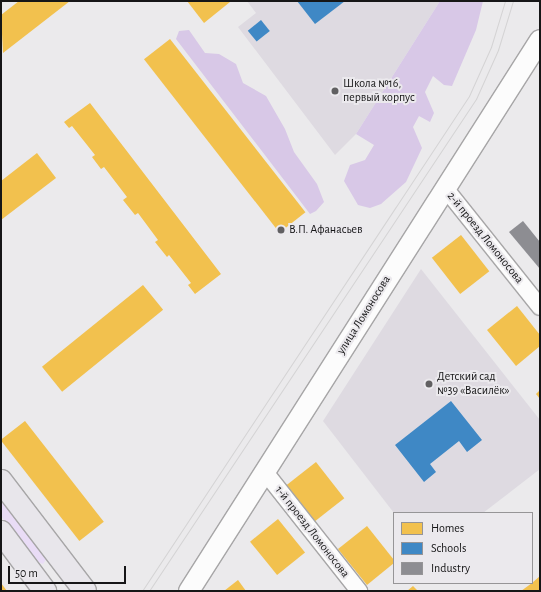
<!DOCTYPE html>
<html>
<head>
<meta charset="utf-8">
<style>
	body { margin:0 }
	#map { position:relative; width:541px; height:592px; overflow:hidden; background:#ebeaec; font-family:"Alegreya Sans",sans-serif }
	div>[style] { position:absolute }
	.built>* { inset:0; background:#dedae1 }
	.green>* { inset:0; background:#e9dcf6 }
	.forest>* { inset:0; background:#d8c8e7 }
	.homes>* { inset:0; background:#f2c14e; transform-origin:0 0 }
	.schools>* { inset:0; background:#3f88c5; transform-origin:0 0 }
	.industry>* { inset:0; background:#8d8d92 }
	.roads { filter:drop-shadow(1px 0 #a7a6a7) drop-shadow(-1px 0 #a7a6a7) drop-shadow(0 1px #a7a6a7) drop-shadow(0 -1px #a7a6a7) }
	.minor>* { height:16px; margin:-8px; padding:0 8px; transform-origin:8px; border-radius:8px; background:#fcfcfc }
	.tertiary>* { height:20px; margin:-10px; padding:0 10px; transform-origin:10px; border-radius:10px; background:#fcfcfc }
	.primary>* { height:22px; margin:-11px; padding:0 11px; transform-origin:11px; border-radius:11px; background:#e8e6eb }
	.tram>* { height:1px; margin:-0.5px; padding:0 0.5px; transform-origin:0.5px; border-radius:0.5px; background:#d4d3d4 }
	.dots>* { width:11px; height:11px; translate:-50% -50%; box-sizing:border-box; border:2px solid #ebe9ed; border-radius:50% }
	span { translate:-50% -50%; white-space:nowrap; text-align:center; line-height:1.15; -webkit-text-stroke:4px #ebe9ed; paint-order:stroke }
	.poi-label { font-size:12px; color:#161617 }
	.left { translate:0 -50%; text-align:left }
	.street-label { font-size:12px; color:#161617 }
	.frame { position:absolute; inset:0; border:2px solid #161617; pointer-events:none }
	.legend { position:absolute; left:393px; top:512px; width:140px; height:72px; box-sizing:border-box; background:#ebe9ed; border:1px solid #969597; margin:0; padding:5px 7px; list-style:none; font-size:12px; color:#161617 }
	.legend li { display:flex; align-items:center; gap:8px; height:20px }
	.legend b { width:20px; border:1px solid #969597 }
	.scale { position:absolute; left:8px; top:566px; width:118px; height:18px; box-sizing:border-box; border:2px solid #161617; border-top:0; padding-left:5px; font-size:12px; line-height:14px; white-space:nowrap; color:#161617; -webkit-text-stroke:3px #ebe9ed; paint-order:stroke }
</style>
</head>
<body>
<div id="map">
	<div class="built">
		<div style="clip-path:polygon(247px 1px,440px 1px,356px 134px,335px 155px,238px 27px,256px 13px)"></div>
		<div style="clip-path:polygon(421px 269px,540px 420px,540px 469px,483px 513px,394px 513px,323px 421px)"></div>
	</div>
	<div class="green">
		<div style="clip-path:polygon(1px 496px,47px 558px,43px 564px,35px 561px,1px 516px)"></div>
	</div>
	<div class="forest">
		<div style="clip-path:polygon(440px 1px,483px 1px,476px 30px,452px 86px,444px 85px,433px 76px,425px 92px,434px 113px,430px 122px,419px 116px,413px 127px,422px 148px,406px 182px,381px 204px,370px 208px,358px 205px,344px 181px,350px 165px,365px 160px,374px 145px,356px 134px)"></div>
		<div style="clip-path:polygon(189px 30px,205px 53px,219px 54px,236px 64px,243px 83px,266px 96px,285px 129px,294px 152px,317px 184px,324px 202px,316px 211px,310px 214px,176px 39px,179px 31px)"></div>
	</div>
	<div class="homes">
		<div style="clip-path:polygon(19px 1px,70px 1px,3px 53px,1px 15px)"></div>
		<div style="clip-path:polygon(187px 1px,229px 1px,230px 2px,204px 23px)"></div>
		<div style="left:170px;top:39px;width:220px;height:33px;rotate:52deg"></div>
		<div style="clip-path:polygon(90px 103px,221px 274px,195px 294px,188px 285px,191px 283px,169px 255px,167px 257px,155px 242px,158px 240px,138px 213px,135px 215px,123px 200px,127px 197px,104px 167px,101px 169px,92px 157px,95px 155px,72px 126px,69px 128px,64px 122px)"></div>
		<div style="clip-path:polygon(37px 153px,56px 178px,1px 220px,1px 181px)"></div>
		<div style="left:461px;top:235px;width:46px;height:37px;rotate:52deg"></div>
		<div style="left:143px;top:285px;width:32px;height:130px;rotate:51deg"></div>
		<div style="clip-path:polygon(517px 306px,540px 335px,540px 346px,516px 366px,487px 330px)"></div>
		<div style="clip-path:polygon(540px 390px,540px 399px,536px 394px)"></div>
		<div style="left:25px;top:421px;width:128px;height:31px;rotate:52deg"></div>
		<div style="left:316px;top:462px;width:46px;height:38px;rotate:52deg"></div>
		<div style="left:278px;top:519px;width:43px;height:36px;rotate:51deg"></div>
		<div style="clip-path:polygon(367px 526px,394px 560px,394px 563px,367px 585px,338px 549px)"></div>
		<div style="clip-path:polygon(540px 576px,540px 591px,521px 591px,532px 583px)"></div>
		<div style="clip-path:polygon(238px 580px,246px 591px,224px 591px)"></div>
		<div style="clip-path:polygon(1px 583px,7px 591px,1px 591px)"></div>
		<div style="clip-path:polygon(413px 586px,418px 591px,407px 591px)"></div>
	</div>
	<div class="schools">
		<div style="clip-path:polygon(297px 1px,345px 1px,315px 24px)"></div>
		<div style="left:261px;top:20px;width:14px;height:17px;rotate:51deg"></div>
		<div style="clip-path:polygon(451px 401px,482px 440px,467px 452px,459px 441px,430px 464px,436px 472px,424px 482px,395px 445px)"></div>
	</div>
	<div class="industry">
		<div style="clip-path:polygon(523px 221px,540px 242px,540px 269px,509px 232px)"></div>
	</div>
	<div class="roads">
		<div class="minor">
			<div style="left:445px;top:188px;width:152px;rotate:51.4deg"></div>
			<div style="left:265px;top:472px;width:152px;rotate:51.7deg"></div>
		</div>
		<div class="tertiary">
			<div style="left:189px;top:591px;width:653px;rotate:-57.5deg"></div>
		</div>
		<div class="primary">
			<div style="left:1px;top:481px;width:138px;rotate:52.6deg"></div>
			<div style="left:1px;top:532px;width:74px;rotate:53.3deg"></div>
		</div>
	</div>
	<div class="tram">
		<div style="left:142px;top:591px;width:593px;rotate:-56.55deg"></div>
		<div style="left:469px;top:96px;width:54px;rotate:-65.8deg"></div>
		<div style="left:491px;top:47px;width:48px;rotate:-73.1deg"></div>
		<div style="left:149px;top:591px;width:591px;rotate:-56.39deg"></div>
		<div style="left:476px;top:99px;width:54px;rotate:-65.8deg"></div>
		<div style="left:498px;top:50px;width:51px;rotate:-73deg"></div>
	</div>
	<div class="dots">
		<div style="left:335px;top:91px;background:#616062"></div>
		<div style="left:281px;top:230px;background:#616062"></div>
		<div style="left:429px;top:384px;background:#616062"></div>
	</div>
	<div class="poi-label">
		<span class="left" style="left:343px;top:91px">Школа №16,<br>первый корпус</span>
		<span class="left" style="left:289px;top:230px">В.П. Афанасьев</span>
		<span class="left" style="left:437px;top:384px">Детский сад<br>№39 «Василёк»</span>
	</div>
	<div class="street-label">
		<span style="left:485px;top:238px;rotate:51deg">2-й проезд Ломоносова</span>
		<span style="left:364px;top:315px;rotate:-58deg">улица Ломоносова</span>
		<span style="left:312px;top:532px;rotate:52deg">1-й проезд Ломоносова</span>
	</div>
	<div class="frame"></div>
	<ul class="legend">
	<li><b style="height:11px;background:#f2c14e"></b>Homes</li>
	<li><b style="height:11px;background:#3f88c5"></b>Schools</li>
	<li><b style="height:11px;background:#8d8d92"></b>Industry</li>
	</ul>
	<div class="scale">50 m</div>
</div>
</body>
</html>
